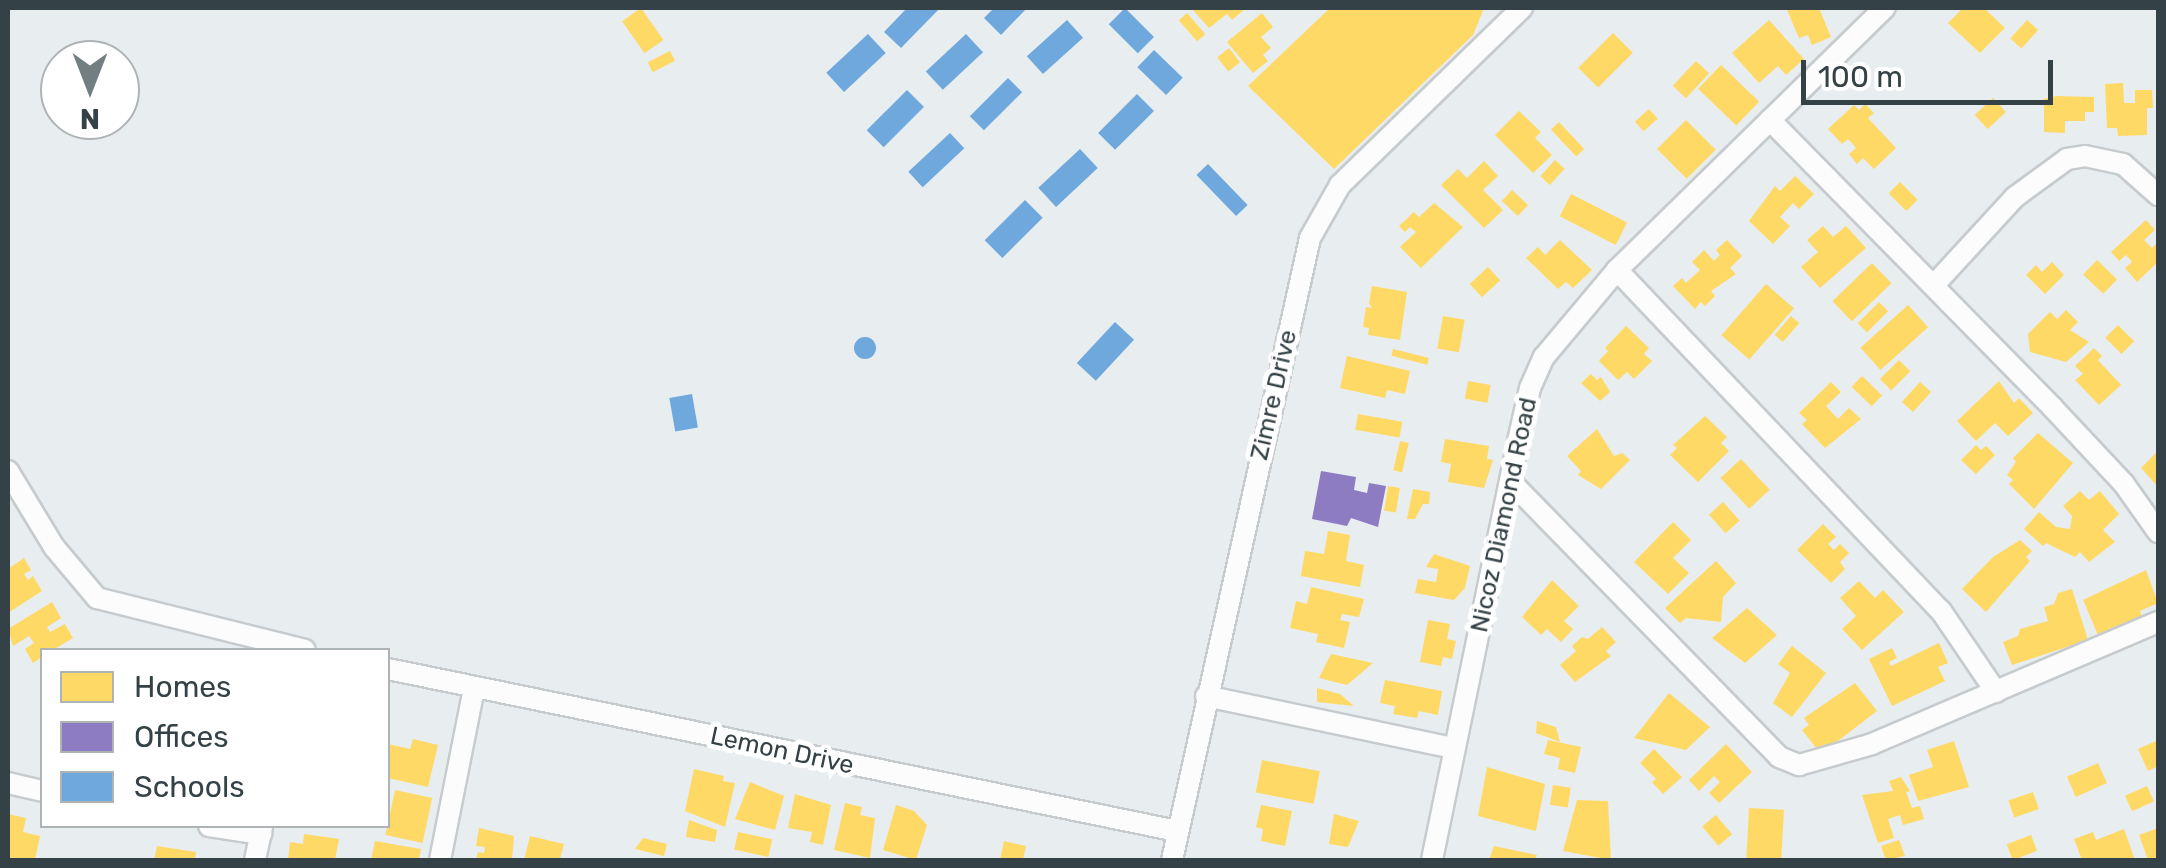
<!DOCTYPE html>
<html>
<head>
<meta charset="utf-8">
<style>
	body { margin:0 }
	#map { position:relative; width:2166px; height:868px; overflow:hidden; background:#e8edf0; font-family:Rubik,sans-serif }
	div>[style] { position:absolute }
	.homes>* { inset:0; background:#ffd966; transform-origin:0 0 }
	.offices>* { inset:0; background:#8e7cc3 }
	.schools>* { inset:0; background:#6fa8dc; transform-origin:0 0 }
	.round { border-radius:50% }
	.roads { filter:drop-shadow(2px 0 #c6cbce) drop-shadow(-2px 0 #c6cbce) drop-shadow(0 2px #c6cbce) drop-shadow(0 -2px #c6cbce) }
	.minor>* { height:20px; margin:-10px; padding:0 10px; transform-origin:10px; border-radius:10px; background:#fcfcfd }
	span { translate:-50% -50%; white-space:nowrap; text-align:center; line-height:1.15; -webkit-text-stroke:10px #fff; paint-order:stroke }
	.street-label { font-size:25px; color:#344247 }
	.frame { position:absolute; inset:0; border:10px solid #344247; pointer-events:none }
	.legend { position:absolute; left:40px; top:648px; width:350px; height:180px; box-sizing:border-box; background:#fff; border:2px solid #aeb3b5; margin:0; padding:12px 18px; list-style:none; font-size:30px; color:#344247 }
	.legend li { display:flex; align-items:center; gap:20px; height:50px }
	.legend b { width:50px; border:2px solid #aeb3b5 }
	.north { position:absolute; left:40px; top:40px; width:100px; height:100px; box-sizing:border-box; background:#fff; border:2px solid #aeb3b5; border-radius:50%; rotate:180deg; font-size:28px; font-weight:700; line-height:40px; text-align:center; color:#344247 }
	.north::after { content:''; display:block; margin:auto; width:35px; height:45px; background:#737e82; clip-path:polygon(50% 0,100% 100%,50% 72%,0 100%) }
	.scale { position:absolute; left:1801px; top:60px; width:252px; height:45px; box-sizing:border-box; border:5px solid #344247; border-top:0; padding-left:12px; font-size:30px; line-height:35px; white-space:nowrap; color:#344247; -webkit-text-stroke:8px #fff; paint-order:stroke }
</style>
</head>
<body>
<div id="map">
	<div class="homes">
		<div style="left:641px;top:8px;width:39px;height:23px;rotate:55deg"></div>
		<div style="clip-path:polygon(1191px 8px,1246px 8px,1232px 20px,1227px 14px,1209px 28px)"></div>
		<div style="clip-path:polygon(1330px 8px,1484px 8px,1473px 35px,1334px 169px,1248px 86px)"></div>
		<div style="clip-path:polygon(1786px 8px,1819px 8px,1831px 37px,1812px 45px,1808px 35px,1799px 38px)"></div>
		<div style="clip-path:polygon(1963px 8px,1984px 8px,2005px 28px,1980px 53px,1948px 23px)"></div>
		<div style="left:1187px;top:13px;width:28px;height:11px;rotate:49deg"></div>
		<div style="clip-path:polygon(1262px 13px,1273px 27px,1261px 37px,1271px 48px,1263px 55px,1268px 61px,1253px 73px,1227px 42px)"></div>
		<div style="clip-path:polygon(1769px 20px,1804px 59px,1786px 75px,1778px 66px,1759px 83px,1732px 53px)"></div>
		<div style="left:2027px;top:20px;width:15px;height:25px;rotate:42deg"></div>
		<div style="left:1613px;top:33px;width:28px;height:49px;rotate:45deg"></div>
		<div style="left:1229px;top:48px;width:18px;height:15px;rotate:52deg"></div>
		<div style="left:670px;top:51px;width:11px;height:25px;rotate:63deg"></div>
		<div style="left:1696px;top:61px;width:18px;height:34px;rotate:43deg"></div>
		<div style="left:1721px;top:65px;width:53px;height:33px;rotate:44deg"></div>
		<div style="clip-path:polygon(2123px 83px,2124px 103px,2135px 103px,2135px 90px,2152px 90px,2153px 108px,2147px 108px,2147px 135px,2118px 136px,2117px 128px,2107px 128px,2105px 84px)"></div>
		<div style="clip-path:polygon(2056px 96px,2094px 97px,2094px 112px,2085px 112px,2085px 121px,2065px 121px,2065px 133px,2044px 132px,2044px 99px)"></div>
		<div style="left:1993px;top:98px;width:19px;height:25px;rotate:47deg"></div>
		<div style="clip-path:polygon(1865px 104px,1874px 113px,1868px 118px,1896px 148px,1874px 169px,1863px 158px,1857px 164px,1849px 154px,1856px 148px,1848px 139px,1842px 144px,1828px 129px,1854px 105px,1859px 110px)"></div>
		<div style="left:1649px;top:109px;width:13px;height:19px;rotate:48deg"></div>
		<div style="clip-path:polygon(1519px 111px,1541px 132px,1535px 138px,1552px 155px,1533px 173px,1495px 135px)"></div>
		<div style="left:1686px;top:120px;width:42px;height:41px;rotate:45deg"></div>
		<div style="left:1559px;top:122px;width:37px;height:11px;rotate:47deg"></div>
		<div style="left:1555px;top:160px;width:13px;height:22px;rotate:42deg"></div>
		<div style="clip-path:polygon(1484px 161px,1498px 176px,1483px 190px,1503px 210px,1484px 228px,1441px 185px,1458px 169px,1467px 178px)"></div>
		<div style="clip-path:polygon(1795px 176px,1814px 194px,1799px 209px,1793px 203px,1780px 217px,1790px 226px,1773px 244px,1749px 221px,1775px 186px,1780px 191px)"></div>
		<div style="left:1900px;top:182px;width:25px;height:16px;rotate:45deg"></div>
		<div style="left:1512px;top:190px;width:22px;height:15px;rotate:43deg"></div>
		<div style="left:1571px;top:194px;width:63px;height:25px;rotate:27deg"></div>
		<div style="clip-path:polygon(1434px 203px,1463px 227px,1421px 268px,1400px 247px,1416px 232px,1410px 227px,1405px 232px,1399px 226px,1414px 212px,1419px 217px)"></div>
		<div style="clip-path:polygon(2146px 220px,2155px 230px,2144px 240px,2152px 248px,2158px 242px,2158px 262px,2137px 282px,2125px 268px,2132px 262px,2126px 255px,2119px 261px,2111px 252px)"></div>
		<div style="clip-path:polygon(1823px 226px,1833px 237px,1846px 226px,1866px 248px,1820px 288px,1801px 267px,1818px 252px,1807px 240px)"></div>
		<div style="clip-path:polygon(1560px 240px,1592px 270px,1573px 288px,1566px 282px,1558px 289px,1526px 258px,1538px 247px,1545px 255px)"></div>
		<div style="clip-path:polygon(1727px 240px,1742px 256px,1730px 268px,1736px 274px,1711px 291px,1715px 296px,1705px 306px,1701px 302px,1695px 309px,1673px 286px,1682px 278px,1686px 283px,1700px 270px,1692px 262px,1704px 250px,1714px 261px,1720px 255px,1716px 250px)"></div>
		<div style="left:2097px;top:260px;width:28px;height:20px;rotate:44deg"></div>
		<div style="clip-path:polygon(2052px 262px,2064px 275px,2045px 294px,2026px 275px,2036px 265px,2042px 272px)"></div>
		<div style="left:1872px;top:263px;width:28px;height:55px;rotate:46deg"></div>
		<div style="left:1488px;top:267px;width:18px;height:25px;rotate:47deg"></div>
		<div style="left:1766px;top:284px;width:37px;height:68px;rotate:41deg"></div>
		<div style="clip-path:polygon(1372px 286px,1407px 292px,1400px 340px,1368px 335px,1369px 328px,1363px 327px,1366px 307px,1372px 308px,1369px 303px)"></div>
		<div style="left:1879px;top:302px;width:13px;height:30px;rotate:45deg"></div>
		<div style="left:1908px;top:305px;width:30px;height:64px;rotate:48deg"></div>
		<div style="clip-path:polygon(2066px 310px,2078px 322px,2070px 330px,2089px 342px,2066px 362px,2030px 352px,2028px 334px,2050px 312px,2057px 319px)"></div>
		<div style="left:1443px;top:316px;width:22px;height:33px;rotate:10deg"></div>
		<div style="left:1791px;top:316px;width:11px;height:25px;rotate:41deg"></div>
		<div style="left:2118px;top:325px;width:23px;height:18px;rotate:45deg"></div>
		<div style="clip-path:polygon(1626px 326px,1649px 348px,1644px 354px,1652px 361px,1634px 379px,1627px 372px,1618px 380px,1599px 361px,1608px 351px,1605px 348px)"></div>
		<div style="clip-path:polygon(2094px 348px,2102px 356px,2098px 360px,2121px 385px,2099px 405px,2075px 380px,2083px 374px,2075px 366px)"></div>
		<div style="left:1393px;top:349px;width:37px;height:7px;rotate:14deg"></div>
		<div style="clip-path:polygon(1347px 356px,1410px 371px,1405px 394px,1387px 390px,1385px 398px,1340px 388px)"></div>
		<div style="left:1899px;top:360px;width:16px;height:27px;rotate:45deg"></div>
		<div style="clip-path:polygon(1591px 374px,1597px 380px,1601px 377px,1610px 392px,1600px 401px,1581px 383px)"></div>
		<div style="left:1862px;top:376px;width:28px;height:15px;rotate:44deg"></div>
		<div style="left:1468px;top:381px;width:23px;height:18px;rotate:10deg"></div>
		<div style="clip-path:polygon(1999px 381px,2014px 403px,2019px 398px,2033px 413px,2008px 436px,1995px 423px,1976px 441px,1957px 421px)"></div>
		<div style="clip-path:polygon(1831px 382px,1841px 392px,1826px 406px,1838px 419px,1849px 408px,1861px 419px,1825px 448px,1802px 424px,1807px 420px,1799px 413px)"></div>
		<div style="left:1920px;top:382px;width:15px;height:27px;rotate:42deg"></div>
		<div style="left:1358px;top:414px;width:45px;height:16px;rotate:10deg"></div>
		<div style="clip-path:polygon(1705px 416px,1727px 437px,1721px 443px,1729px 451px,1698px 482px,1670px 455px,1677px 448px,1673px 445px)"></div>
		<div style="clip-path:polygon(1597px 429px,1614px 456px,1622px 453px,1630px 460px,1601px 489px,1578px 475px,1581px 471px,1567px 456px)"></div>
		<div style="clip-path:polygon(2038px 433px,2073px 463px,2034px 509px,2009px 484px,2013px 480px,2007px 475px,2016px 462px,2013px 458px)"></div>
		<div style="clip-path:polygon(1445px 439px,1489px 446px,1487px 459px,1493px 460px,1484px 488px,1448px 482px,1451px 464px,1441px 462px)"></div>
		<div style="left:1400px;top:441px;width:9px;height:30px;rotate:13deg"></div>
		<div style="clip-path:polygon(1976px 445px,1981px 450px,1986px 446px,1995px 455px,1976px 474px,1961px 460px)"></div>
		<div style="clip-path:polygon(2156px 453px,2158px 456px,2158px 487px,2141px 468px)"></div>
		<div style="left:1741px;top:459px;width:42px;height:28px;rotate:47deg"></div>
		<div style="left:1388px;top:486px;width:12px;height:25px;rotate:9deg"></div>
		<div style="clip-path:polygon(1413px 489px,1430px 492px,1429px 504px,1423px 504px,1415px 519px,1407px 519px)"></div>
		<div style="clip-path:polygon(2080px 491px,2089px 500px,2100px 491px,2119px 514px,2103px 530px,2115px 542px,2089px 562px,2080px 552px,2075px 557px,2046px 543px,2043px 546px,2024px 529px,2039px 512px,2056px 527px,2070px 529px,2072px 516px,2063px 506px)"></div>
		<div style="left:1723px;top:502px;width:25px;height:19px;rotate:48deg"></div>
		<div style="clip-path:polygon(1673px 522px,1691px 540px,1673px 558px,1689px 573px,1668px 594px,1634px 562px)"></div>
		<div style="clip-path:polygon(1823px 524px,1836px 537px,1828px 544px,1834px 550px,1840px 544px,1849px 553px,1840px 562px,1845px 569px,1831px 583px,1797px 550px)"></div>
		<div style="clip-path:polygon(1328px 531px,1350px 535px,1346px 561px,1364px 565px,1360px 587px,1301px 576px,1305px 551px,1324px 554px)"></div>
		<div style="clip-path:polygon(2020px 540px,2032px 551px,2026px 557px,2030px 561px,1986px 612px,1962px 589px,1993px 557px)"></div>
		<div style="clip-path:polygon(1434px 554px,1470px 566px,1465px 588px,1454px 600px,1415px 593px,1418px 579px,1436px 582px,1438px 569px,1426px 567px)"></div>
		<div style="clip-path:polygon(24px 558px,31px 570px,24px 574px,28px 580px,33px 576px,42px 591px,8px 613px,8px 569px)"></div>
		<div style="clip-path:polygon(1716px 561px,1736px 583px,1723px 597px,1721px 622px,1686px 618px,1680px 623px,1665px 608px)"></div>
		<div style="clip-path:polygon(2146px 570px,2158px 603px,2140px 611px,2142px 616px,2098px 635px,2083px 600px)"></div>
		<div style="clip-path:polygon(1552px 580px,1579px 606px,1564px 621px,1573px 629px,1561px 642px,1547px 629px,1541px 635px,1522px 617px)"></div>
		<div style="clip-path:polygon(1859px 581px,1875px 598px,1883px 590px,1904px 612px,1862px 650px,1842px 629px,1856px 616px,1840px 598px)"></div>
		<div style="clip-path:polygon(1311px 587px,1364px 599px,1359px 617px,1342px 614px,1340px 620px,1350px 622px,1344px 648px,1316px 642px,1318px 634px,1290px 628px,1296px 601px,1307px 604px)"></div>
		<div style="clip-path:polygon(2072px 589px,2088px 640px,2012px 665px,2003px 642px,2018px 636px,2020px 629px,2048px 621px,2044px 607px,2054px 604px,2058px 593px)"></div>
		<div style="clip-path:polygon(52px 602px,61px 618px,47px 627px,50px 632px,65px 624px,73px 638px,53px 650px,42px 650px,42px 657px,33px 663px,25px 649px,34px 643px,29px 636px,13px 646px,8px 629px)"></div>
		<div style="clip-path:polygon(1747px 608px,1777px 635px,1745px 663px,1712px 638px)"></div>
		<div style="clip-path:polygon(1428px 620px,1450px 624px,1447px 639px,1456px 641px,1452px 659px,1443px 657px,1441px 666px,1420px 662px)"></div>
		<div style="clip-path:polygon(1602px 627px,1616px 642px,1606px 651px,1611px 656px,1575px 682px,1560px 665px,1576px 651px,1572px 646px,1582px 637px,1588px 639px)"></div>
		<div style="clip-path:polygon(1939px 643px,1948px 663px,1938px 667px,1945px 681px,1892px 706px,1869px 659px,1892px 648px,1897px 658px,1889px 662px,1891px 666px)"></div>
		<div style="clip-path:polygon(1792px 646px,1826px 673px,1792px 717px,1773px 703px,1790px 673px,1778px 664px)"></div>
		<div style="clip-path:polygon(1331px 654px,1373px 663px,1347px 685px,1319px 678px)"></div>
		<div style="clip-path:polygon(1385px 680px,1442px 691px,1438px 715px,1419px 711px,1417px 718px,1393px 714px,1395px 706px,1380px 703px)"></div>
		<div style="clip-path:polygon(1855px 683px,1877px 711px,1821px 754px,1802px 730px,1809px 725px,1804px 718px)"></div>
		<div style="clip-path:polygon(1317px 688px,1340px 694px,1354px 706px,1317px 702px)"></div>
		<div style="clip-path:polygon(1669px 693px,1710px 727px,1686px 750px,1634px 738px)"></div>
		<div style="clip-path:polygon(1537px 721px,1556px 727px,1560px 742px,1536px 733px)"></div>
		<div style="clip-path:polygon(413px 739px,438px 745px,428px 787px,388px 778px,388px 744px,410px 749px)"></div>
		<div style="clip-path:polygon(1548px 740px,1581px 747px,1575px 773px,1558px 769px,1560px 758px,1544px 754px)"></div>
		<div style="clip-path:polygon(1954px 741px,1969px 787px,1918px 801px,1909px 775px,1933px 767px,1927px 750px)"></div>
		<div style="clip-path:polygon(2156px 741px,2158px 766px,2148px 771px,2138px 749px)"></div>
		<div style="clip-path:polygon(1726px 744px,1752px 772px,1719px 803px,1709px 793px,1720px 782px,1714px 776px,1699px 791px,1689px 780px)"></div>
		<div style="clip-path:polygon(1654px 749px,1682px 777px,1663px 794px,1652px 782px,1656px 779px,1640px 763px)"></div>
		<div style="left:1262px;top:760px;width:59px;height:33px;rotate:11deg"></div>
		<div style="left:2098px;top:763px;width:22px;height:34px;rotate:66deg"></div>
		<div style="clip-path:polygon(1487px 767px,1545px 784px,1536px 831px,1478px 816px)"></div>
		<div style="clip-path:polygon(694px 769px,724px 776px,723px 781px,735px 783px,725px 827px,685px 811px)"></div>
		<div style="clip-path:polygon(1901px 777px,1910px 791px,1906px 792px,1912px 808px,1920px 806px,1924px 819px,1903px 825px,1900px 815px,1888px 819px,1894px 838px,1878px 843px,1862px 795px,1893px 791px,1889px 781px)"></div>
		<div style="clip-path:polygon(750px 782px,784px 796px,775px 830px,735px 819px)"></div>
		<div style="left:1553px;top:785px;width:18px;height:20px;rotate:9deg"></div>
		<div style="left:2147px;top:786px;width:17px;height:24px;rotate:66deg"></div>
		<div style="left:395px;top:790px;width:38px;height:46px;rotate:12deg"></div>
		<div style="left:2033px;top:792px;width:18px;height:26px;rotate:71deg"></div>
		<div style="clip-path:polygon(795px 794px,831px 805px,823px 845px,810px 842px,812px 832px,788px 828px)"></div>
		<div style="clip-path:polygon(1577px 800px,1608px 801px,1611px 860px,1563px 851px)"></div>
		<div style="clip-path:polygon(845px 803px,862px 807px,860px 815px,875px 818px,870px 858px,834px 850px)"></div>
		<div style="clip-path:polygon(896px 805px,914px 811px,927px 825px,916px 860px,883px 850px)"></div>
		<div style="clip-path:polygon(1261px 805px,1292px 811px,1285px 846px,1261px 841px,1263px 829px,1256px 827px)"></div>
		<div style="left:1749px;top:808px;width:35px;height:52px;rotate:3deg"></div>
		<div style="clip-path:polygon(8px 814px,26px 818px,23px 832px,40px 836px,35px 860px,8px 860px)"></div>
		<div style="clip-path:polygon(1334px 814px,1359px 821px,1348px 847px,1329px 844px)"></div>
		<div style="left:1716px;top:815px;width:25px;height:18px;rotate:50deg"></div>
		<div style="clip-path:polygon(689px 820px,717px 830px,715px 842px,686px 837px)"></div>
		<div style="clip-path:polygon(479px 828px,514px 836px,512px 860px,476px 860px,478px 852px,484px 853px,485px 847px,476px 846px)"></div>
		<div style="clip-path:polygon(2158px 828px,2158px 860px,2148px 860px,2139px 835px)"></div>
		<div style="clip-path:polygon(2124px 829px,2135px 860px,2082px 860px,2074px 839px,2093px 832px,2096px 840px)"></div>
		<div style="left:738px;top:832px;width:35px;height:18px;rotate:12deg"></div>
		<div style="clip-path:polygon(304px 834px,339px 839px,335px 860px,288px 860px,290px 842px,303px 844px)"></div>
		<div style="left:2031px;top:835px;width:17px;height:26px;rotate:69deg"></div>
		<div style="clip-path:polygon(530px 836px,564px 844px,560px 859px,524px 860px)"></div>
		<div style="clip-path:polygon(643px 838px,667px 844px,664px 856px,635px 849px)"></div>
		<div style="clip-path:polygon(1899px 840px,1905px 856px,1886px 860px,1881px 846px)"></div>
		<div style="clip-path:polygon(375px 841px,421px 849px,419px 860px,371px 860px)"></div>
		<div style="clip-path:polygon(1004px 841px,1026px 846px,1023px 860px,1000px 860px)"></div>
		<div style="clip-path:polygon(157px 846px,196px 852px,195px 860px,154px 860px)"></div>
		<div style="clip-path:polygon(1494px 846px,1537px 855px,1535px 860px,1489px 860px)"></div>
	</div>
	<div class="offices">
		<div style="clip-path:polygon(1321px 471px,1356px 477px,1354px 490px,1367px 493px,1369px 483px,1386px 486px,1378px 527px,1351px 518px,1347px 526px,1312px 519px)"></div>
	</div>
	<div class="schools">
		<div style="clip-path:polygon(907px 8px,940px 8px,901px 48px,884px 32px)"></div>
		<div style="clip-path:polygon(994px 8px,1027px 8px,1001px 35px,984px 18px)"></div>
		<div style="left:1125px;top:8px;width:41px;height:23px;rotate:45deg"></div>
		<div style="left:1067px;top:20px;width:24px;height:54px;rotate:48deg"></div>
		<div style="left:868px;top:34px;width:26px;height:57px;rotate:47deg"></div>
		<div style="left:966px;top:34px;width:25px;height:55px;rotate:47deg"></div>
		<div style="left:1154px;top:50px;width:40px;height:24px;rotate:44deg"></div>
		<div style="left:1008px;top:78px;width:20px;height:54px;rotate:45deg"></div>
		<div style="left:907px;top:90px;width:24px;height:57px;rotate:45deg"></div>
		<div style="left:1137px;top:94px;width:24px;height:55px;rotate:45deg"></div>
		<div style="left:950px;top:133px;width:21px;height:57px;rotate:47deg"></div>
		<div style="left:1080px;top:149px;width:26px;height:57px;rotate:47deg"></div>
		<div style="left:1208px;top:164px;width:57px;height:16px;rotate:46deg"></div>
		<div style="left:1025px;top:200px;width:25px;height:57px;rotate:45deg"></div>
		<div style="left:1115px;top:322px;width:26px;height:56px;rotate:43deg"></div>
		<div class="round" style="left:854px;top:337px;width:22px;height:22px"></div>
		<div style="left:692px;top:394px;width:34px;height:23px;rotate:80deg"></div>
	</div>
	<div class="roads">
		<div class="minor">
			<div style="left:1770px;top:120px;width:402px;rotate:45.5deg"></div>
			<div style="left:2052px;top:407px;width:105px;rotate:46.9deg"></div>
			<div style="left:2124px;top:484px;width:59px;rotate:54.7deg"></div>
			<div style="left:1617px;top:270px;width:470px;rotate:46.5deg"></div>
			<div style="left:1941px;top:611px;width:98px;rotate:55.8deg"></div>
			<div style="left:1934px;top:285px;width:120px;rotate:-47.4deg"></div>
			<div style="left:2015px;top:197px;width:64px;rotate:-36.2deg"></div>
			<div style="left:2067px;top:159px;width:18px;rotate:-9deg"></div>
			<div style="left:2085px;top:156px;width:39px;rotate:12deg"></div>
			<div style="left:2123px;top:164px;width:47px;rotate:41.5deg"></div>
			<div style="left:8px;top:471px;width:89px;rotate:58.8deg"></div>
			<div style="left:54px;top:547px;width:67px;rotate:49.9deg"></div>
			<div style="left:97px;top:598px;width:214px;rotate:14deg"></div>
			<div style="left:1510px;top:481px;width:385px;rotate:45.7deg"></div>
			<div style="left:1779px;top:757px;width:22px;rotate:22deg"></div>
			<div style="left:1799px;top:765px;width:76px;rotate:-16deg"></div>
			<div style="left:1872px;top:744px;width:311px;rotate:-23.1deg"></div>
			<div style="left:388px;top:669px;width:805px;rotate:11.6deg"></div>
			<div style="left:1206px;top:696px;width:252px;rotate:11.9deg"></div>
			<div style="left:8px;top:783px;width:35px;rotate:13deg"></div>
			<div style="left:209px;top:826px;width:53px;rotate:8.7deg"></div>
			<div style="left:255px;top:860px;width:35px;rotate:-78deg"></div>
			<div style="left:440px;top:860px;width:175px;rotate:-78.8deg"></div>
			<div style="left:1172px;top:860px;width:637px;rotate:-77.49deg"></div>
			<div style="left:1310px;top:238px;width:61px;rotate:-60.5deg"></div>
			<div style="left:1340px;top:185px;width:254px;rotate:-44.2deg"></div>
			<div style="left:1432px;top:860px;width:414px;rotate:-78.4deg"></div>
			<div style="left:1515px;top:454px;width:68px;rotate:-77.2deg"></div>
			<div style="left:1530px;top:388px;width:34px;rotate:-66deg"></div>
			<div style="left:1544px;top:357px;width:114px;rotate:-50deg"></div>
			<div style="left:1617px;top:270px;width:375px;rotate:-44.4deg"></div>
		</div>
	</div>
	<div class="street-label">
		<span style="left:1274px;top:395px;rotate:-77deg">Zimre Drive</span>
		<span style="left:1504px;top:515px;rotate:-78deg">Nicoz Diamond Road</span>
		<span style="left:782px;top:751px;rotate:12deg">Lemon Drive</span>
	</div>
	<div class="frame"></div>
	<ul class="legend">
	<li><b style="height:28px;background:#ffd966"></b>Homes</li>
	<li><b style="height:28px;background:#8e7cc3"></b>Offices</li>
	<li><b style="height:28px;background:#6fa8dc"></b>Schools</li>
	</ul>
	<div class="north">N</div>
	<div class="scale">100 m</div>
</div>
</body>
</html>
